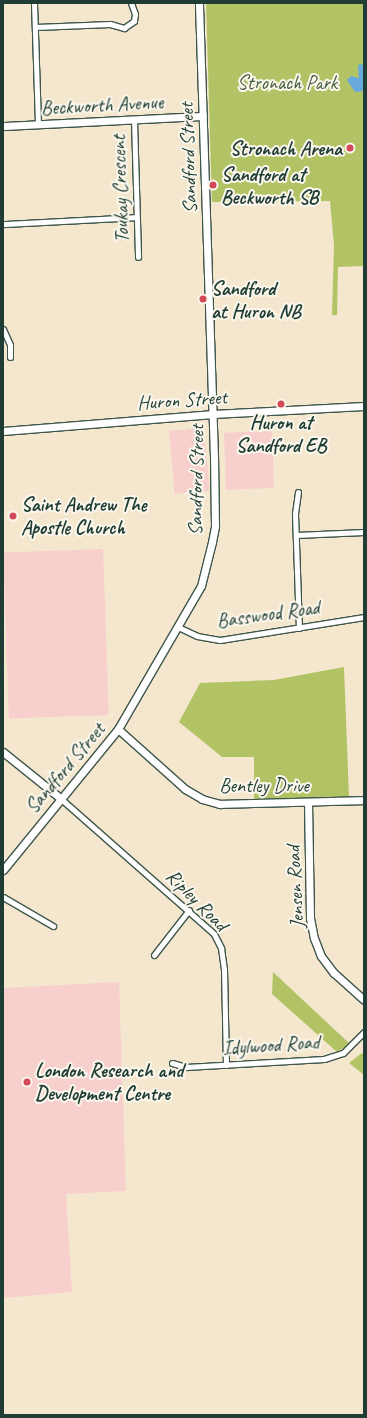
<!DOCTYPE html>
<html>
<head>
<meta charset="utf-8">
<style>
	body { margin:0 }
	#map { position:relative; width:367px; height:1418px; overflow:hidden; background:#f4e7ce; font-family:Caveat,sans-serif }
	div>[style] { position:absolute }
	.built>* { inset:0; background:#f7d0cd; transform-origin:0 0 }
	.green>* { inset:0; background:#b2c366 }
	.water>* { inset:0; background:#68a9db }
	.roads { filter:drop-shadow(1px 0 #3f564b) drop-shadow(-1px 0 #3f564b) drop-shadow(0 1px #3f564b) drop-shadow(0 -1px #3f564b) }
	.minor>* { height:5px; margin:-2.5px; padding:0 2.5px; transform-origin:2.5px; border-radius:2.5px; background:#fff }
	.tertiary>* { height:7px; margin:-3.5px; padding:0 3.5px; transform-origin:3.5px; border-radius:3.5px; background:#fff }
	.secondary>* { height:7px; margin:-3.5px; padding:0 3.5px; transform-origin:3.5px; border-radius:3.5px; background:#fff }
	.dots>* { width:11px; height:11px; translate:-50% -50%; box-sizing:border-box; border:2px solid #fbf7ec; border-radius:50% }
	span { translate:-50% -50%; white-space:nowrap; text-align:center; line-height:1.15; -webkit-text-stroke:4px #fbf7ec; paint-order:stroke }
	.park-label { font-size:20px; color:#445e40 }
	.street-label { font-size:20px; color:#1f3d34 }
	.poi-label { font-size:20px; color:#1f3d34; font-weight:700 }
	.right { translate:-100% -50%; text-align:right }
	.left { translate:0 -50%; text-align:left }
	.frame { position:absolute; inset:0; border:4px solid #1f3d34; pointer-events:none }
</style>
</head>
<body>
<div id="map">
	<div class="built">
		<div style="left:204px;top:428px;width:63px;height:35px;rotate:85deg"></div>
		<div style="left:272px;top:431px;width:57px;height:48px;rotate:88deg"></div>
		<div style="left:103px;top:549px;width:166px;height:100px;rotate:88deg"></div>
		<div style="clip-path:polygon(119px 982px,126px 1191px,66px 1194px,72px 1292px,3px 1298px,3px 988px)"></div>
	</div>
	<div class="green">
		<div style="clip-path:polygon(206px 3px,364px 3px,364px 266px,338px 267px,337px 315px,332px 315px,334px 245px,330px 201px,212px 202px)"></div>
		<div style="clip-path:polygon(344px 667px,349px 797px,254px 799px,254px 757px,222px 757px,179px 722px,200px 683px,274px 680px)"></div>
		<div style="clip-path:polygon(273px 972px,350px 1044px,337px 1052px,272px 994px)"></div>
		<div style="clip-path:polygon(362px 1053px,364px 1055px,364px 1075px,349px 1063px)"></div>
	</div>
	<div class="water">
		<div style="clip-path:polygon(364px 64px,364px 91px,355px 92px,347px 80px,351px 76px,359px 78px,358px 65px)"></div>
	</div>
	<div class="roads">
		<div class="minor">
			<div style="left:34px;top:3px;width:121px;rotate:88.1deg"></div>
			<div style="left:36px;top:27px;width:74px;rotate:-2.3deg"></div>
			<div style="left:110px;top:24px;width:15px;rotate:16deg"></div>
			<div style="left:124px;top:28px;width:12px;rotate:-35deg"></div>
			<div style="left:134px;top:21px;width:7px;rotate:-82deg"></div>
			<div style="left:135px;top:14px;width:12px;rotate:-110deg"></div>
			<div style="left:134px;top:120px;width:137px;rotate:88.3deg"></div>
			<div style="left:3px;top:224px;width:133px;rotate:-3deg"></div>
			<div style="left:3px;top:329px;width:17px;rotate:66deg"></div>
			<div style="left:10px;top:345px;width:12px;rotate:90deg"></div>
			<div style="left:298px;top:492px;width:22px;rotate:98deg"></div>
			<div style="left:295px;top:514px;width:114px;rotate:88deg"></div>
			<div style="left:296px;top:535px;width:68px;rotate:-2.5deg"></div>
			<div style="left:178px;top:627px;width:21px;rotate:25deg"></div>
			<div style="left:197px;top:636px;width:23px;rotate:10deg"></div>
			<div style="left:220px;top:640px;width:146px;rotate:-9.1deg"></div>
			<div style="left:60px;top:798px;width:205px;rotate:41.4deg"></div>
			<div style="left:214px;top:934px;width:16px;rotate:63deg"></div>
			<div style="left:221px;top:948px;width:21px;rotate:82deg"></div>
			<div style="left:224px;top:969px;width:96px;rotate:88.8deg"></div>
			<div style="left:3px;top:897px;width:58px;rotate:30.1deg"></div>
			<div style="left:154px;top:955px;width:57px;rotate:-52.1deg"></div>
			<div style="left:172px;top:1063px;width:15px;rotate:16deg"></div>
			<div style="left:186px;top:1067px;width:138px;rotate:-3.3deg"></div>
			<div style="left:324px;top:1059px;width:20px;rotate:-18deg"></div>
			<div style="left:343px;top:1053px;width:30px;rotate:-45deg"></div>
		</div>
		<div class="tertiary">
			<div style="left:3px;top:126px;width:200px;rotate:-2.9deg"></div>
			<div style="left:118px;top:729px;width:90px;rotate:41.8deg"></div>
			<div style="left:185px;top:789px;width:20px;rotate:30deg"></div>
			<div style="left:202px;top:799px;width:19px;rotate:16deg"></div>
			<div style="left:220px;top:804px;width:144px;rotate:-1.6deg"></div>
			<div style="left:3px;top:752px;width:73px;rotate:38.9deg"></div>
			<div style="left:308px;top:802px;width:116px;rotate:89deg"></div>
			<div style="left:310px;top:918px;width:20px;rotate:79deg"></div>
			<div style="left:314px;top:938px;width:19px;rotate:69deg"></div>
			<div style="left:321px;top:956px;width:21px;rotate:53deg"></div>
			<div style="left:334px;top:973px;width:40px;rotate:42deg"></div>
			<div style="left:3px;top:870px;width:182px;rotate:-50.8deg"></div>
			<div style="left:118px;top:729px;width:165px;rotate:-59.9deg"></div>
			<div style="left:201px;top:586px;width:45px;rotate:-76deg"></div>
			<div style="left:212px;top:542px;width:16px;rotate:-79deg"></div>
			<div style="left:215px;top:526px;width:69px;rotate:-90.8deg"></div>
			<div style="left:214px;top:457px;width:454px;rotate:-91.9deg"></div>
		</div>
		<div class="secondary">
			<div style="left:3px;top:431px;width:211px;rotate:-4.6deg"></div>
			<div style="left:213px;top:414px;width:151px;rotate:-3deg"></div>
		</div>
	</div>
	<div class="dots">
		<div style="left:350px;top:148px;background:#d1495b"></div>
		<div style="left:213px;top:185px;background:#d1495b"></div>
		<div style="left:203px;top:299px;background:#d1495b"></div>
		<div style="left:281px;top:404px;background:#d1495b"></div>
		<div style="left:13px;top:516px;background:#d1495b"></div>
		<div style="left:27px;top:1082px;background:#d1495b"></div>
	</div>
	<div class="park-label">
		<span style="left:287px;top:82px">Stronach Park</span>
	</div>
	<div class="street-label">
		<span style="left:102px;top:105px;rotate:-3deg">Beckworth Avenue</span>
		<span style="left:188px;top:158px;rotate:-92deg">Sandford Street</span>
		<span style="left:120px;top:189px;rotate:-92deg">Toukay Crescent</span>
		<span style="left:182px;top:400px;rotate:-4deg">Huron Street</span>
		<span style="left:196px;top:480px;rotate:-89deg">Sandford Street</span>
		<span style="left:268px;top:614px;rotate:-8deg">Basswood Road</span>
		<span style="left:65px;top:768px;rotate:-50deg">Sandford Street</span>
		<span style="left:264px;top:785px">Bentley Drive</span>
		<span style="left:295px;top:887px;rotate:-93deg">Jensen Road</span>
		<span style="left:197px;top:900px;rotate:45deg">Ripley Road</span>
		<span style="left:271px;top:1045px;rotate:-4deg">Idylwood Road</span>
	</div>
	<div class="poi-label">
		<span class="right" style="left:342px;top:148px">Stronach Arena</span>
		<span class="left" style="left:221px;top:186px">Sandford at<br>Beckworth SB</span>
		<span class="left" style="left:211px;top:300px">Sandford<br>at Huron NB</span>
		<span style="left:281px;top:434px">Huron at<br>Sandford EB</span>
		<span class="left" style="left:21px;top:516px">Saint Andrew The<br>Apostle Church</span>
		<span class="left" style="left:35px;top:1082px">London Research and<br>Development Centre</span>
	</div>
	<div class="frame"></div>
</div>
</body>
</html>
